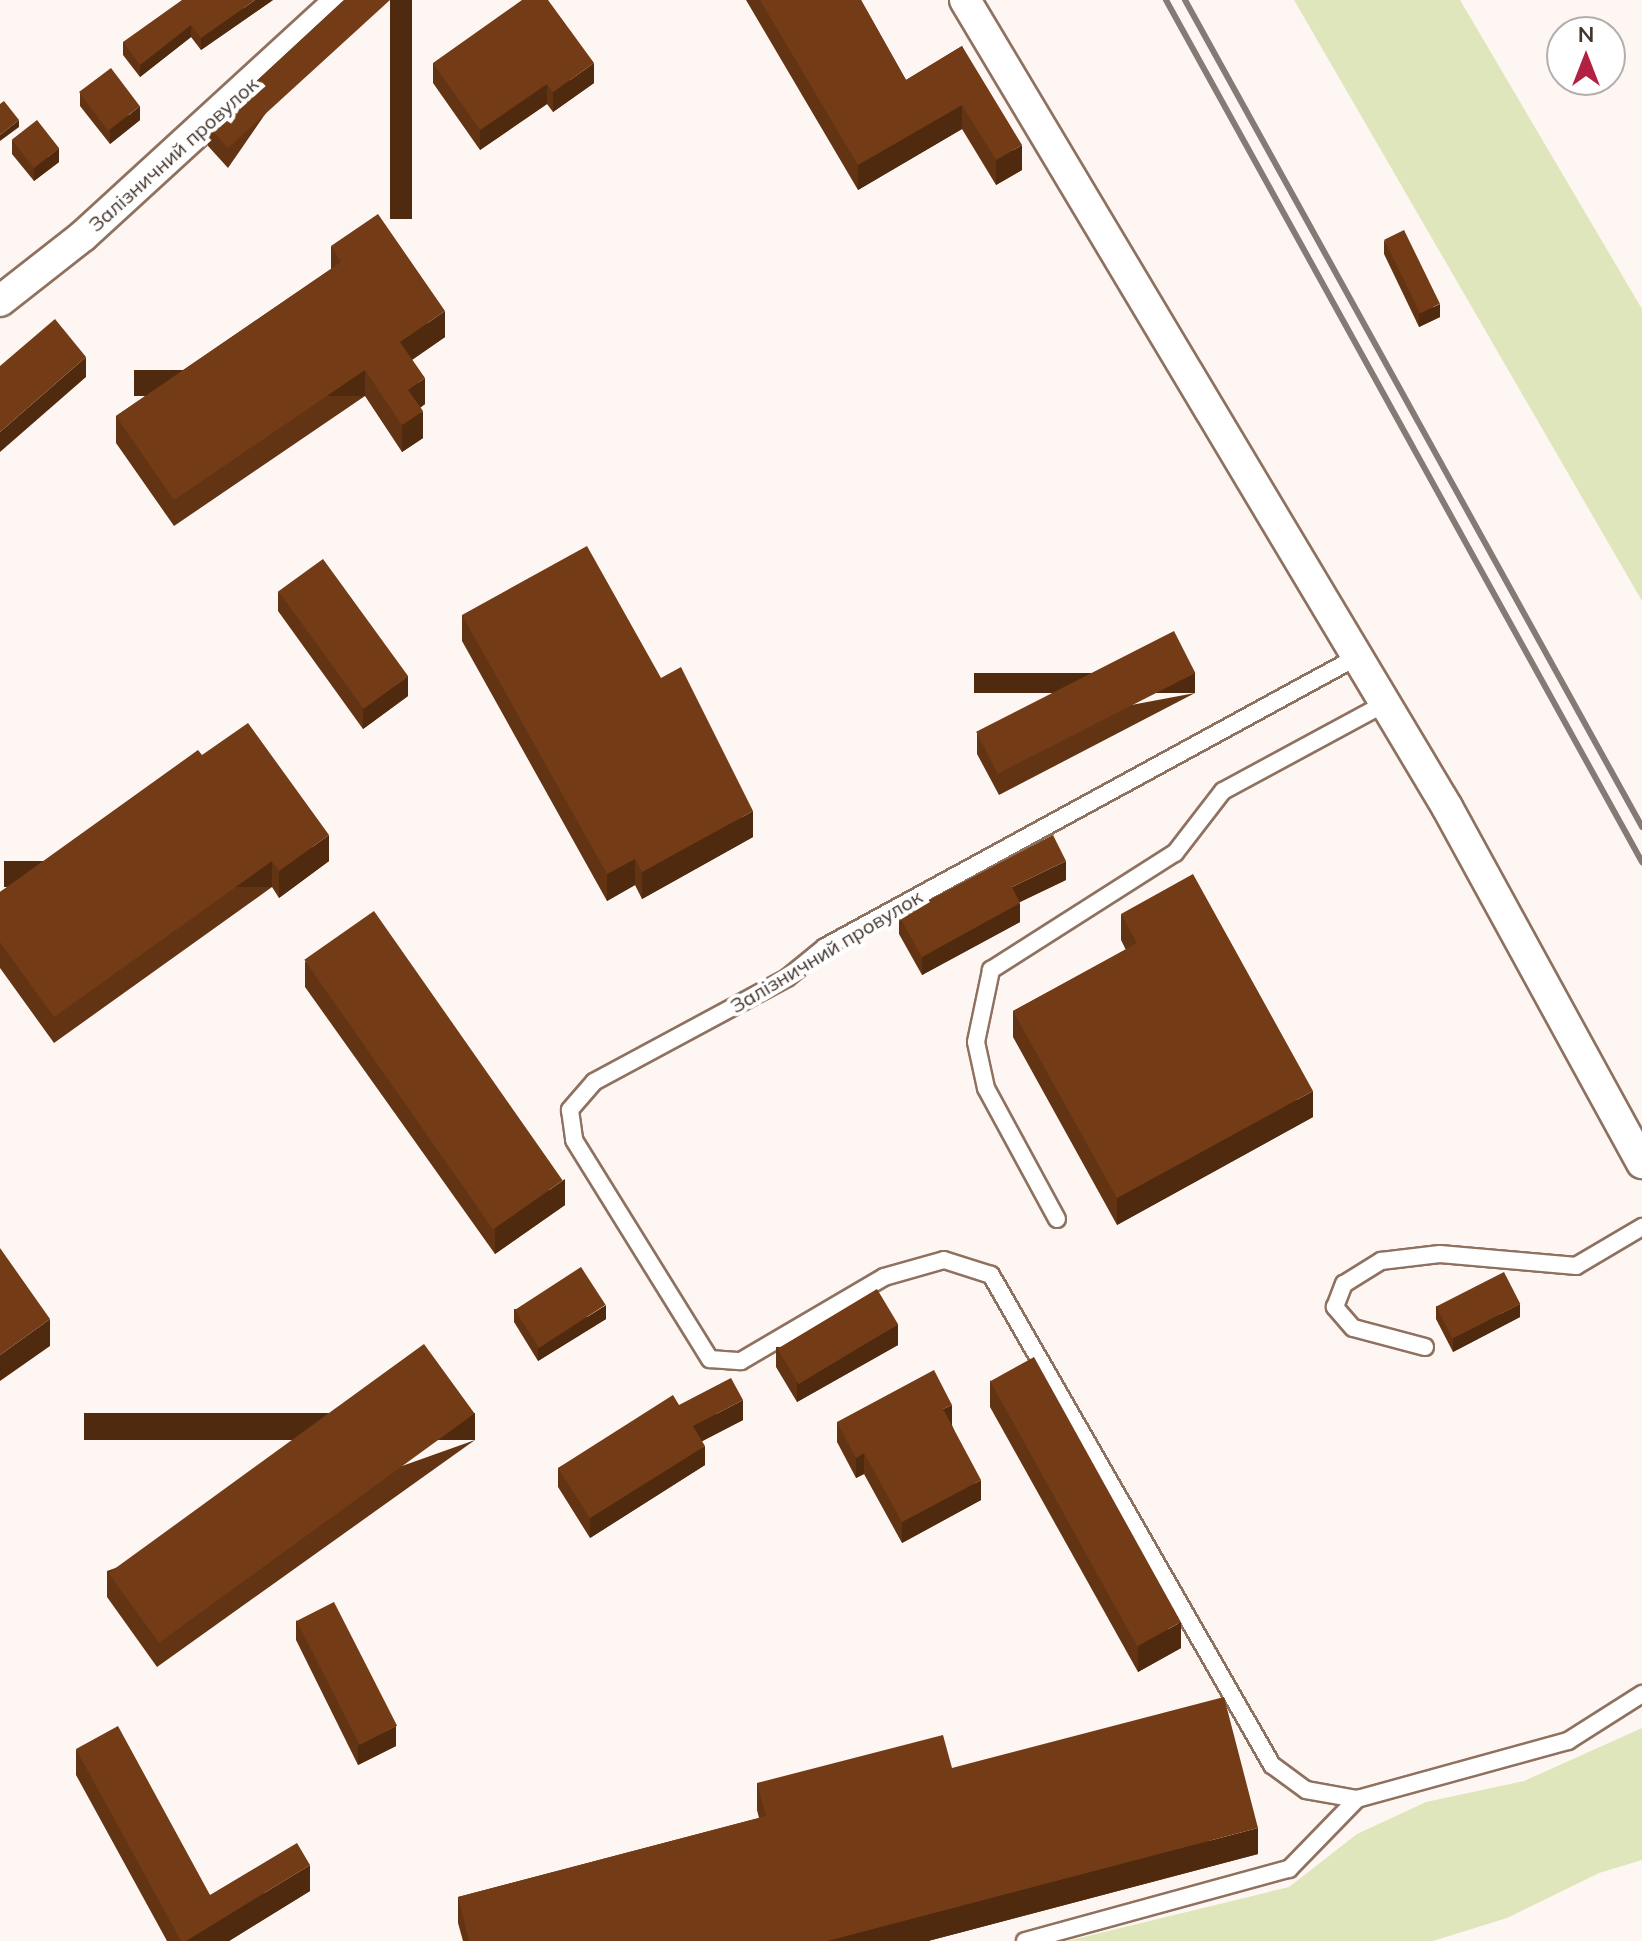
<!DOCTYPE html>
<html>
<head>
<meta charset="utf-8">
<style>
	body { margin:0 }
	#map { position:relative; width:1642px; height:1941px; overflow:hidden; background:#fef6f2; font-family:Mulish,sans-serif }
	div>[style] { position:absolute }
	.green>* { inset:0; background:#e0e6bb }
	.roads { filter:drop-shadow(2px 0 #8f715f) drop-shadow(-2px 0 #8f715f) drop-shadow(0 2px #8f715f) drop-shadow(0 -2px #8f715f) }
	.service>* { height:16px; margin:-8px; padding:0 8px; transform-origin:8px; border-radius:8px; background:#fff }
	.minor>* { height:30px; margin:-15px; padding:0 15px; transform-origin:15px; border-radius:15px; background:#fff }
	.rail>* { height:6px; margin:-3px; padding:0 3px; transform-origin:3px; border-radius:3px; background:#867a74 }
	.wall>* { inset:0; background:#633413 }
	.shaded-wall>* { inset:0; background:#502a0f; transform-origin:0 0 }
	.building>* { inset:0; background:#733c16; transform-origin:0 0 }
	span { translate:-50% -50%; white-space:nowrap; text-align:center; line-height:1.15; -webkit-text-stroke:8px #fff; paint-order:stroke }
	.street-label { font-size:20px; color:#42352d }
	.north { position:absolute; left:1546px; top:16px; width:80px; height:80px; box-sizing:border-box; background:#fff; border:2px solid #b3aeab; border-radius:50%; rotate:0deg; font-size:22px; font-weight:700; line-height:32px; text-align:center; color:#42352d }
	.north::after { content:''; display:block; margin:auto; width:28px; height:36px; background:#b32142; clip-path:polygon(50% 0,100% 100%,50% 72%,0 100%) }
</style>
</head>
<body>
<div id="map">
	<div class="green">
		<div style="clip-path:polygon(1294px 0,1460px 0,1642px 309px,1642px 601px)"></div>
		<div style="clip-path:polygon(1642px 1728px,1642px 1860px,1599px 1873px,1507px 1918px,1433px 1941px,1067px 1941px,1289px 1887px,1357px 1834px,1426px 1802px,1524px 1781px)"></div>
	</div>
	<div class="roads">
		<div class="service">
			<div style="left:1355px;top:658px;width:604px;rotate:151.4deg"></div>
			<div style="left:825px;top:947px;width:49px;rotate:140.8deg"></div>
			<div style="left:787px;top:978px;width:219px;rotate:151.7deg"></div>
			<div style="left:594px;top:1082px;width:37px;rotate:131deg"></div>
			<div style="left:570px;top:1110px;width:30px;rotate:82deg"></div>
			<div style="left:574px;top:1140px;width:258px;rotate:58.2deg"></div>
			<div style="left:710px;top:1359px;width:31px;rotate:4deg"></div>
			<div style="left:741px;top:1361px;width:166px;rotate:-30.4deg"></div>
			<div style="left:884px;top:1277px;width:62px;rotate:-15.8deg"></div>
			<div style="left:944px;top:1260px;width:49px;rotate:17.7deg"></div>
			<div style="left:991px;top:1275px;width:565px;rotate:60.17deg"></div>
			<div style="left:1272px;top:1765px;width:42px;rotate:36.3deg"></div>
			<div style="left:1306px;top:1790px;width:52px;rotate:10deg"></div>
			<div style="left:1057px;top:1219px;width:149px;rotate:-118.5deg"></div>
			<div style="left:986px;top:1088px;width:47px;rotate:-102.3deg"></div>
			<div style="left:976px;top:1042px;width:74px;rotate:-78.2deg"></div>
			<div style="left:991px;top:970px;width:218px;rotate:-32.5deg"></div>
			<div style="left:1175px;top:853px;width:78px;rotate:-52.3deg"></div>
			<div style="left:1223px;top:791px;width:183px;rotate:-28.4deg"></div>
			<div style="left:1425px;top:1347px;width:74px;rotate:-165.2deg"></div>
			<div style="left:1353px;top:1328px;width:28px;rotate:-131deg"></div>
			<div style="left:1335px;top:1307px;width:25px;rotate:-69deg"></div>
			<div style="left:1344px;top:1284px;width:44px;rotate:-31.9deg"></div>
			<div style="left:1381px;top:1261px;width:59px;rotate:-6.8deg"></div>
			<div style="left:1440px;top:1254px;width:137px;rotate:5deg"></div>
			<div style="left:1576px;top:1266px;width:77px;rotate:-30.6deg"></div>
			<div style="left:1025px;top:1941px;width:274px;rotate:-15.3deg"></div>
			<div style="left:1289px;top:1869px;width:98px;rotate:-45.8deg"></div>
			<div style="left:1357px;top:1799px;width:219px;rotate:-15.4deg"></div>
			<div style="left:1568px;top:1741px;width:88px;rotate:-32.4deg"></div>
		</div>
		<div class="minor">
			<div style="left:965px;top:0;width:940px;rotate:59.15deg"></div>
			<div style="left:1447px;top:807px;width:406px;rotate:61.3deg"></div>
			<div style="left:0;top:301px;width:105px;rotate:-38.1deg"></div>
			<div style="left:83px;top:236px;width:350px;rotate:-42.5deg"></div>
		</div>
	</div>
	<div class="rail">
		<div style="left:1166px;top:0;width:985px;rotate:61.09deg"></div>
		<div style="left:1185px;top:0;width:945px;rotate:61.07deg"></div>
	</div>
	<div class="wall">
		<div style="clip-path:polygon(273px 0,201px 50px,191px 37px,140px 77px,123px 55px,123px 42px)"></div>
		<div style="clip-path:polygon(344px 0,228px 168px,208px 146px,208px 126px)"></div>
		<div style="clip-path:polygon(746px 0,861px 0,906px 80px,962px 46px,1022px 170px,996px 185px,962px 129px,858px 190px)"></div>
		<div style="clip-path:polygon(433px 63px,594px 83px,553px 112px,547px 104px,480px 150px,433px 83px)"></div>
		<div style="clip-path:polygon(80px 93px,140px 120px,110px 144px,80px 106px)"></div>
		<div style="clip-path:polygon(12px 140px,59px 162px,34px 181px,12px 154px)"></div>
		<div style="clip-path:polygon(1384px 240px,1440px 317px,1419px 327px,1384px 254px)"></div>
		<div style="clip-path:polygon(331px 246px,445px 337px,412px 360px,425px 404px,420px 408px,423px 438px,402px 452px,365px 396px,174px 526px,116px 443px,116px 416px,331px 269px)"></div>
		<div style="clip-path:polygon(278px 591px,408px 696px,363px 729px,278px 611px)"></div>
		<div style="clip-path:polygon(462px 615px,661px 678px,753px 837px,642px 899px,635px 885px,607px 901px,462px 641px)"></div>
		<div style="clip-path:polygon(1195px 693px,999px 795px,977px 754px,977px 734px)"></div>
		<div style="clip-path:polygon(202px 755px,329px 861px,279px 898px,272px 887px,54px 1043px,0 968px,0 892px)"></div>
		<div style="clip-path:polygon(1066px 880px,1019px 902px,1020px 922px,922px 975px,899px 934px,899px 916px)"></div>
		<div style="clip-path:polygon(1121px 914px,1313px 1117px,1117px 1225px,1013px 1037px,1013px 1011px,1126px 950px,1121px 940px)"></div>
		<div style="clip-path:polygon(305px 961px,565px 1205px,495px 1254px,305px 987px)"></div>
		<div style="clip-path:polygon(1436px 1306px,1520px 1317px,1453px 1352px,1436px 1319px)"></div>
		<div style="clip-path:polygon(514px 1309px,606px 1319px,538px 1361px,514px 1322px)"></div>
		<div style="clip-path:polygon(898px 1345px,797px 1402px,776px 1367px,776px 1347px)"></div>
		<div style="clip-path:polygon(990px 1380px,1181px 1648px,1138px 1672px,990px 1407px)"></div>
		<div style="clip-path:polygon(679px 1405px,743px 1420px,702px 1441px,705px 1465px,590px 1538px,558px 1487px,558px 1468px)"></div>
		<div style="clip-path:polygon(837px 1422px,952px 1425px,981px 1500px,902px 1543px,864px 1474px,856px 1478px,837px 1442px)"></div>
		<div style="clip-path:polygon(475px 1440px,157px 1667px,107px 1597px,107px 1571px)"></div>
		<div style="clip-path:polygon(296px 1620px,396px 1746px,358px 1765px,296px 1640px)"></div>
		<div style="clip-path:polygon(76px 1749px,210px 1895px,310px 1891px,229px 1941px,167px 1941px,76px 1775px)"></div>
		<div style="clip-path:polygon(952px 1768px,1258px 1854px,928px 1941px,463px 1941px,458px 1923px,458px 1897px,759px 1818px,757px 1810px,757px 1783px)"></div>
	</div>
	<div class="shaded-wall">
		<div style="clip-path:polygon(255px 0,273px 0,201px 50px,201px 38px)"></div>
		<div style="left:390px;top:0;width:22px;height:219px"></div>
		<div style="clip-path:polygon(191px 25px,191px 37px,140px 77px,140px 65px)"></div>
		<div style="clip-path:polygon(594px 63px,594px 83px,553px 112px,553px 92px)"></div>
		<div style="clip-path:polygon(547px 84px,547px 104px,480px 150px,480px 130px)"></div>
		<div style="clip-path:polygon(962px 105px,962px 129px,858px 190px,858px 165px)"></div>
		<div style="clip-path:polygon(140px 106px,140px 120px,110px 144px,110px 130px)"></div>
		<div style="clip-path:polygon(19px 120px,19px 127px,0 141px,0 135px)"></div>
		<div style="clip-path:polygon(1022px 145px,1022px 170px,996px 185px,996px 160px)"></div>
		<div style="clip-path:polygon(59px 148px,59px 162px,34px 181px,34px 168px)"></div>
		<div style="clip-path:polygon(1440px 304px,1440px 317px,1419px 327px,1419px 314px)"></div>
		<div style="clip-path:polygon(445px 311px,445px 337px,400px 368px,400px 342px)"></div>
		<div style="clip-path:polygon(86px 357px,86px 377px,0 452px,0 432px)"></div>
		<div style="left:365px;top:370px;width:26px;height:231px;rotate:90deg"></div>
		<div style="clip-path:polygon(425px 378px,425px 404px,408px 416px,408px 390px)"></div>
		<div style="clip-path:polygon(423px 411px,423px 438px,402px 452px,402px 425px)"></div>
		<div style="left:1195px;top:673px;width:20px;height:221px;rotate:90deg"></div>
		<div style="clip-path:polygon(408px 676px,408px 696px,363px 729px,363px 709px)"></div>
		<div style="clip-path:polygon(753px 811px,753px 837px,642px 899px,642px 872px)"></div>
		<div style="clip-path:polygon(329px 835px,329px 861px,279px 898px,279px 871px)"></div>
		<div style="clip-path:polygon(635px 859px,635px 885px,607px 901px,607px 874px)"></div>
		<div style="left:272px;top:861px;width:26px;height:268px;rotate:90deg"></div>
		<div style="clip-path:polygon(1066px 861px,1066px 880px,1012px 906px,1012px 887px)"></div>
		<div style="clip-path:polygon(1020px 903px,1020px 922px,922px 975px,922px 957px)"></div>
		<div style="clip-path:polygon(1313px 1091px,1313px 1117px,1117px 1225px,1117px 1198px)"></div>
		<div style="clip-path:polygon(565px 1179px,565px 1205px,495px 1254px,495px 1228px)"></div>
		<div style="clip-path:polygon(1520px 1304px,1520px 1317px,1453px 1352px,1453px 1338px)"></div>
		<div style="clip-path:polygon(606px 1305px,606px 1319px,538px 1361px,538px 1348px)"></div>
		<div style="clip-path:polygon(50px 1319px,50px 1346px,0 1381px,0 1355px)"></div>
		<div style="clip-path:polygon(898px 1324px,898px 1345px,797px 1402px,797px 1382px)"></div>
		<div style="clip-path:polygon(743px 1400px,743px 1420px,693px 1446px,693px 1426px)"></div>
		<div style="clip-path:polygon(952px 1405px,952px 1425px,943px 1429px,943px 1409px)"></div>
		<div style="left:475px;top:1413px;width:27px;height:391px;rotate:90deg"></div>
		<div style="clip-path:polygon(705px 1446px,705px 1465px,590px 1538px,590px 1518px)"></div>
		<div style="clip-path:polygon(864px 1453px,864px 1474px,856px 1478px,856px 1458px)"></div>
		<div style="clip-path:polygon(981px 1480px,981px 1500px,902px 1543px,902px 1522px)"></div>
		<div style="clip-path:polygon(1181px 1622px,1181px 1648px,1138px 1672px,1138px 1646px)"></div>
		<div style="clip-path:polygon(396px 1726px,396px 1746px,358px 1765px,358px 1745px)"></div>
		<div style="clip-path:polygon(1258px 1828px,1258px 1854px,928px 1941px,827px 1941px)"></div>
		<div style="clip-path:polygon(310px 1865px,310px 1891px,229px 1941px,186px 1941px)"></div>
	</div>
	<div class="building">
		<div style="clip-path:polygon(182px 0,255px 0,201px 38px,191px 25px,140px 65px,123px 42px)"></div>
		<div style="clip-path:polygon(344px 0,390px 0,228px 148px,208px 126px)"></div>
		<div style="clip-path:polygon(522px 0,548px 0,594px 63px,553px 92px,547px 84px,480px 130px,433px 63px)"></div>
		<div style="clip-path:polygon(760px 0,861px 0,906px 80px,962px 46px,1022px 145px,996px 160px,962px 105px,858px 165px)"></div>
		<div style="left:111px;top:68px;width:48px;height:40px;rotate:53deg"></div>
		<div style="clip-path:polygon(4px 101px,19px 120px,0 135px,0 104px)"></div>
		<div style="left:37px;top:120px;width:36px;height:32px;rotate:52deg"></div>
		<div style="clip-path:polygon(378px 214px,445px 311px,400px 342px,425px 378px,408px 390px,423px 411px,402px 425px,365px 370px,174px 500px,116px 416px,341px 262px,331px 246px)"></div>
		<div style="left:1404px;top:230px;width:82px;height:22px;rotate:64deg"></div>
		<div style="clip-path:polygon(55px 319px,86px 357px,0 432px,0 366px)"></div>
		<div style="clip-path:polygon(587px 546px,661px 678px,681px 667px,753px 811px,642px 872px,635px 859px,607px 874px,462px 615px)"></div>
		<div style="left:323px;top:559px;width:145px;height:55px;rotate:54deg"></div>
		<div style="left:1174px;top:631px;width:47px;height:222px;rotate:63deg"></div>
		<div style="clip-path:polygon(248px 723px,329px 835px,279px 871px,272px 861px,54px 1017px,0 942px,0 892px,198px 750px,202px 755px)"></div>
		<div style="clip-path:polygon(1053px 835px,1066px 861px,1012px 887px,1020px 903px,922px 957px,899px 916px)"></div>
		<div style="clip-path:polygon(1193px 874px,1313px 1091px,1117px 1198px,1013px 1011px,1137px 943px,1121px 914px)"></div>
		<div style="left:374px;top:911px;width:329px;height:85px;rotate:55deg"></div>
		<div style="clip-path:polygon(0 1248px,50px 1319px,0 1355px)"></div>
		<div style="left:581px;top:1267px;width:45px;height:79px;rotate:57deg"></div>
		<div style="left:1504px;top:1272px;width:36px;height:76px;rotate:63deg"></div>
		<div style="left:877px;top:1289px;width:41px;height:116px;rotate:59deg"></div>
		<div style="left:424px;top:1344px;width:86px;height:390px;rotate:54deg"></div>
		<div style="left:1034px;top:1357px;width:303px;height:50px;rotate:61deg"></div>
		<div style="clip-path:polygon(934px 1370px,952px 1405px,943px 1409px,981px 1480px,902px 1522px,864px 1453px,856px 1458px,837px 1422px)"></div>
		<div style="clip-path:polygon(731px 1378px,743px 1400px,693px 1426px,705px 1446px,590px 1518px,558px 1468px,673px 1395px,679px 1405px)"></div>
		<div style="left:334px;top:1602px;width:139px;height:42px;rotate:63deg"></div>
		<div style="clip-path:polygon(1224px 1697px,1258px 1828px,827px 1941px,469px 1941px,458px 1897px,766px 1816px,757px 1783px,943px 1735px,952px 1768px)"></div>
		<div style="clip-path:polygon(118px 1726px,210px 1895px,297px 1843px,310px 1865px,186px 1941px,181px 1941px,76px 1749px)"></div>
	</div>
	<div class="street-label">
		<span style="left:173px;top:154px;rotate:-42deg">Залізничний провулок</span>
		<span style="left:826px;top:951px;rotate:-31deg">Залізничний провулок</span>
	</div>
	<div class="north">N</div>
</div>
</body>
</html>
